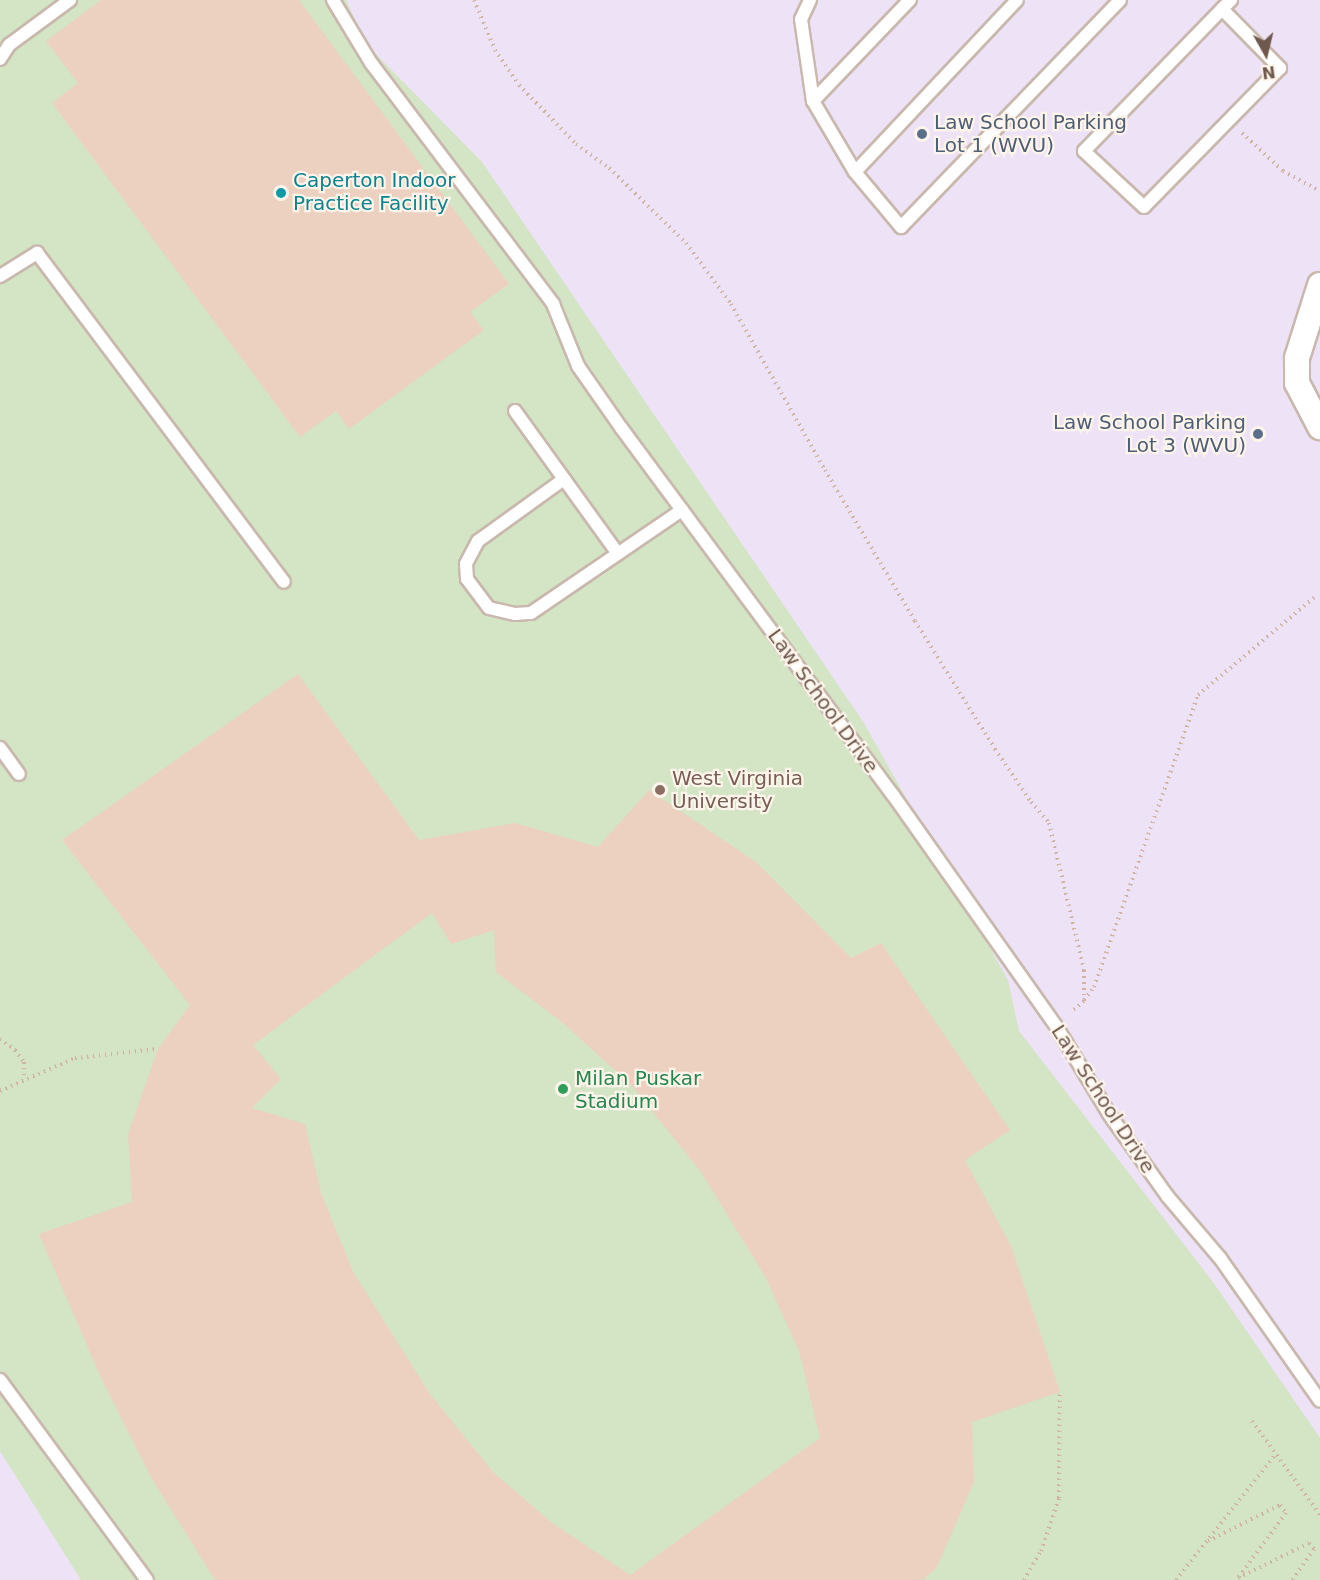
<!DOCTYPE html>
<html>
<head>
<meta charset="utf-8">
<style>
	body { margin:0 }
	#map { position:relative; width:1320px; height:1580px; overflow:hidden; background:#f9f1e5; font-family:"DejaVu Sans",sans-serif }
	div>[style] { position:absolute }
	.education>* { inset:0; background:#eee2f6; transform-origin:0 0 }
	.green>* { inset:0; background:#d3e5c5 }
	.building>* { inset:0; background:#ecd0c0 }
	.path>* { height:4px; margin-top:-2px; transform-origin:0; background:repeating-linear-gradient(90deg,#d0b3a3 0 1.5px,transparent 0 6px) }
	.roads { filter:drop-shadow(2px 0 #c9b8ad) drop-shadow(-2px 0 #c9b8ad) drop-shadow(0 2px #c9b8ad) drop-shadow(0 -2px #c9b8ad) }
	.lane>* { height:12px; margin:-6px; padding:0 6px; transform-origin:6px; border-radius:6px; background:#fff }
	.street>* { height:24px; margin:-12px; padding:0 12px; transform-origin:12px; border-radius:12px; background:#fff }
	.dots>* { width:16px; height:16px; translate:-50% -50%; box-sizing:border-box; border:3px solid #fdf5eb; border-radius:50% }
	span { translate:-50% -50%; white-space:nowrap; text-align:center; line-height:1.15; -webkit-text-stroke:4.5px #fdf5eb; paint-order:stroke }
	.service-label { font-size:20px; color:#4e5e75 }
	.left { translate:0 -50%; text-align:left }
	.right { translate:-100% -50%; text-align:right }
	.culture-label { font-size:20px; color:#0d838f }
	.street-label { font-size:20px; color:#6f584d }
	.education-label { font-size:20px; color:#785e54 }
	.leisure-label { font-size:20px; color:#27864d }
	.north { position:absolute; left:1236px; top:24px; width:60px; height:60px; -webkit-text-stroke:4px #fdf5eb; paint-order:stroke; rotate:172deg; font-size:16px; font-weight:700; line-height:24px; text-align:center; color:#6f584d }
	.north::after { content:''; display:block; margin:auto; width:21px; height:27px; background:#6f584d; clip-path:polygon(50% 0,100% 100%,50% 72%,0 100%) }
</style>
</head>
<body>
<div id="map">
	<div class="education">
		<div style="left:0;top:0;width:1320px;height:1580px"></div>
	</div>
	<div class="green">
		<div style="clip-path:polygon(0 0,346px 0,366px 44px,482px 162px,864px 723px,1008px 980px,1019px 1031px,1213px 1282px,1320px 1438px,1320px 1580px,81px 1580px,0 1451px)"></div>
	</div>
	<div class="building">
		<div style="clip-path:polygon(101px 0,299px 0,509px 284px,470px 312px,484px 330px,349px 429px,336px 411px,300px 437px,52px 103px,78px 83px,46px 41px)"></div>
		<div style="clip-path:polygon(evenodd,298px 674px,419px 840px,515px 823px,598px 847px,649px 790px,756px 862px,851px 958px,881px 943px,1010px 1130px,965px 1160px,1011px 1246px,1060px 1392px,972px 1422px,974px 1482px,937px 1567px,923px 1580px,215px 1580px,152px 1479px,101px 1378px,39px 1234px,132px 1202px,128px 1134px,158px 1049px,190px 1005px,62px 840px,298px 674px,432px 913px,451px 944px,494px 930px,496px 972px,563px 1023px,631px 1085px,701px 1172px,766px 1278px,799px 1351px,820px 1438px,630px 1575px,552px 1523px,493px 1472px,430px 1394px,353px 1272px,321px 1193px,305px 1124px,252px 1108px,281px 1079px,253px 1045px,432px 913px)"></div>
	</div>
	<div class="path">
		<div style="left:474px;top:0;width:54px;rotate:67.2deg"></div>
		<div style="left:495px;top:50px;width:42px;rotate:55.6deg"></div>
		<div style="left:519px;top:85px;width:82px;rotate:46deg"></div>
		<div style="left:576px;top:144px;width:41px;rotate:36deg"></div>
		<div style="left:609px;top:168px;width:107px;rotate:44.2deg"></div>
		<div style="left:686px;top:243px;width:76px;rotate:53.6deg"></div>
		<div style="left:731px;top:304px;width:191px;rotate:60.5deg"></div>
		<div style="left:825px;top:470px;width:176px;rotate:59.2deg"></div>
		<div style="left:915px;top:621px;width:151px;rotate:58deg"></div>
		<div style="left:995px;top:749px;width:64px;rotate:55.8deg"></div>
		<div style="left:1031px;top:802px;width:28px;rotate:49deg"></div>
		<div style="left:1049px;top:823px;width:151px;rotate:76.6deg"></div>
		<div style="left:1084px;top:970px;width:31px;rotate:90deg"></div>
		<div style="left:1084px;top:1001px;width:17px;rotate:140deg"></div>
		<div style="left:1242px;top:133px;width:56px;rotate:42.8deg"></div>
		<div style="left:1283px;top:171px;width:42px;rotate:28.4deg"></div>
		<div style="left:1084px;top:1000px;width:16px;rotate:-52deg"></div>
		<div style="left:1094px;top:987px;width:310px;rotate:-70.4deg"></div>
		<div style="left:1198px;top:695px;width:155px;rotate:-40deg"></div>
		<div style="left:0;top:1039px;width:19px;rotate:36deg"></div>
		<div style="left:15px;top:1050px;width:15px;rotate:53deg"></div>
		<div style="left:24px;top:1062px;width:18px;rotate:90deg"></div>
		<div style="left:0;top:1091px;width:82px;rotate:-23.7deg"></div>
		<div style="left:75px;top:1058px;width:83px;rotate:-6.2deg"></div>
		<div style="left:1252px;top:1421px;width:116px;rotate:54.1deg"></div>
		<div style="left:1208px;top:1541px;width:80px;rotate:-26.6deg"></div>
		<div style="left:1280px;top:1505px;width:10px;rotate:53deg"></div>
		<div style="left:1286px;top:1513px;width:81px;rotate:126.4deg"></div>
		<div style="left:1238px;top:1578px;width:79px;rotate:-26.2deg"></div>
		<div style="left:1309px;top:1543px;width:8px;rotate:50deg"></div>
		<div style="left:1314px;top:1549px;width:38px;rotate:125deg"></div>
		<div style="left:1024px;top:1580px;width:34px;rotate:-60deg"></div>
		<div style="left:1041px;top:1551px;width:56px;rotate:-71.2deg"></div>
		<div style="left:1059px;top:1498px;width:106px;rotate:-89.5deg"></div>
		<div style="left:1176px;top:1580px;width:161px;rotate:-51.6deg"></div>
	</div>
	<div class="roads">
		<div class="lane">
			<div style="left:333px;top:0;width:74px;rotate:58.9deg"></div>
			<div style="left:371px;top:63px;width:302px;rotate:52.9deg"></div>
			<div style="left:553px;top:304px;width:67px;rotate:68deg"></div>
			<div style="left:578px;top:366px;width:77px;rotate:55.1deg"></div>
			<div style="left:622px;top:429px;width:455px;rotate:53.5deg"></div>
			<div style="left:893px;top:795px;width:283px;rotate:54.8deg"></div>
			<div style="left:1056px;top:1026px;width:103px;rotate:58.9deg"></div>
			<div style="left:1109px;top:1114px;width:102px;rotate:54.6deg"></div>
			<div style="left:1168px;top:1197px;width:80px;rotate:49.6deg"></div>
			<div style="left:1220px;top:1258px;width:174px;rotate:55deg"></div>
			<div style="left:810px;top:0;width:21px;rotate:115deg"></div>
			<div style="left:801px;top:19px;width:83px;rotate:81.7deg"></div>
			<div style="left:813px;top:101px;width:82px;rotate:59.4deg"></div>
			<div style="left:855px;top:172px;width:72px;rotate:50.1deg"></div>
			<div style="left:901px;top:227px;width:315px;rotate:-46deg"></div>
			<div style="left:1222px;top:9px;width:83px;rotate:45.5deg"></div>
			<div style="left:1280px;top:68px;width:194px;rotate:134.4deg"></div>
			<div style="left:1144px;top:207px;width:82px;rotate:-137deg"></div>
			<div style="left:1084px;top:151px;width:198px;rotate:-45.8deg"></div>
			<div style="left:1222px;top:9px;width:13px;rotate:-45deg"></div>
			<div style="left:0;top:59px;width:17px;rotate:-57deg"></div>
			<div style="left:9px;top:45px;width:76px;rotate:-36.4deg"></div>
			<div style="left:813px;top:101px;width:140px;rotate:-46.2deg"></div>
			<div style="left:855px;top:172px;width:236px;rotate:-46.7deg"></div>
			<div style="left:0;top:276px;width:44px;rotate:-31.9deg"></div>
			<div style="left:37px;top:253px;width:411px;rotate:53.1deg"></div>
			<div style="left:515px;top:411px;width:176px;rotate:54.2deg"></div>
			<div style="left:564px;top:479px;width:106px;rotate:144.2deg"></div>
			<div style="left:478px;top:541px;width:26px;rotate:118deg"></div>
			<div style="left:466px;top:564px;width:15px;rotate:86deg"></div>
			<div style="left:467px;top:579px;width:36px;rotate:53deg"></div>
			<div style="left:489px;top:608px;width:27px;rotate:13deg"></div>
			<div style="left:515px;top:614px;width:16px;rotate:-4deg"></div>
			<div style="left:531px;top:613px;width:183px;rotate:-34.3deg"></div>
			<div style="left:0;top:748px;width:32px;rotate:54deg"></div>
			<div style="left:0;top:1380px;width:248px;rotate:53.7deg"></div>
		</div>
		<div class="street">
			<div style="left:1320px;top:285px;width:77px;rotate:107.5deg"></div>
			<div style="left:1297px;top:358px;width:25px;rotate:90deg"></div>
			<div style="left:1297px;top:383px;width:50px;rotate:62.4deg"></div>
		</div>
	</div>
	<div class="dots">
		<div style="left:922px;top:134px;background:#5c6f8a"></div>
		<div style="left:281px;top:193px;background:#0f9aa8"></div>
		<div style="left:1258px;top:434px;background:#5c6f8a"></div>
		<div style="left:660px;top:790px;background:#8d6e63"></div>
		<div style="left:563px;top:1089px;background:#2e9e5b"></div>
	</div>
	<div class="service-label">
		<span class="left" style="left:934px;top:134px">Law School Parking<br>Lot 1 (WVU)</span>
		<span class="right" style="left:1246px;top:434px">Law School Parking<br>Lot 3 (WVU)</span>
	</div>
	<div class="culture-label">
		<span class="left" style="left:293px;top:192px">Caperton Indoor<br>Practice Facility</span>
	</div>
	<div class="street-label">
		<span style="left:823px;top:701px;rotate:54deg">Law School Drive</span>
		<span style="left:1103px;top:1099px;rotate:57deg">Law School Drive</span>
	</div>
	<div class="education-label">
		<span class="left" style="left:672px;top:790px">West Virginia<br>University</span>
	</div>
	<div class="leisure-label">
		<span class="left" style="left:575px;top:1090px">Milan Puskar<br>Stadium</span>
	</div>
	<div class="north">N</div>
</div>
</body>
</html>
